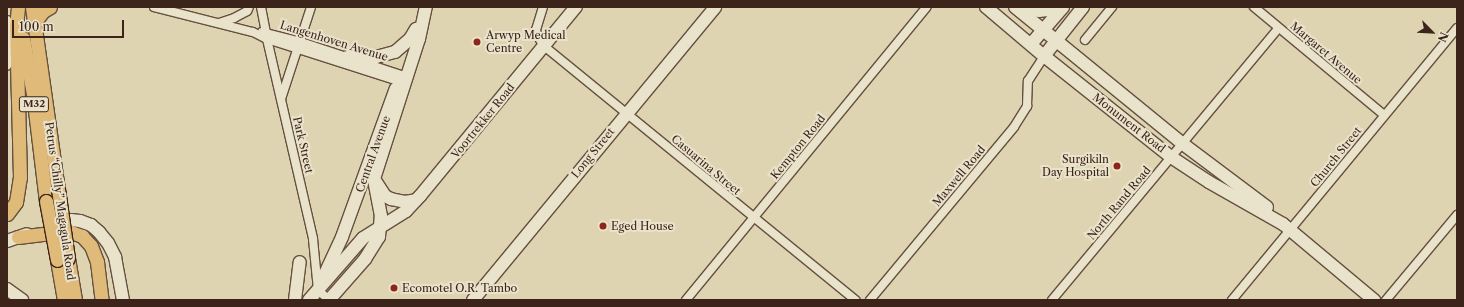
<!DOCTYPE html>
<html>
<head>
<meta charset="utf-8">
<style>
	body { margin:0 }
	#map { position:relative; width:1464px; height:307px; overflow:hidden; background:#dfd4b1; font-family:"Libre Caslon Text",serif }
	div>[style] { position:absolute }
	.roads { filter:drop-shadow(1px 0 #655040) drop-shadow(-1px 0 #655040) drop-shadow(0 1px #655040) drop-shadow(0 -1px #655040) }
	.street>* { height:8px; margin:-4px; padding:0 4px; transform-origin:4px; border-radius:4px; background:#eae3cc }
	.secondary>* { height:12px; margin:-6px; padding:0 6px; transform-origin:6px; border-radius:6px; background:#eae3cc }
	.primary>* { height:13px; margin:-6.5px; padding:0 6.5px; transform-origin:6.5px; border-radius:6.5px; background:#e0ba78 }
	.bridges { filter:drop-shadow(1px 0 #3c241b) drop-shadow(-1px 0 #3c241b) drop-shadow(0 1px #3c241b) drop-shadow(0 -1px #3c241b) }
	.primary-bridge>* { height:13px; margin:-6.5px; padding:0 6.5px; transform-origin:6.5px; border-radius:6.5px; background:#e0ba78 }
	.dots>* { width:11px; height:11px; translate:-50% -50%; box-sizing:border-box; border:2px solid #eae3cc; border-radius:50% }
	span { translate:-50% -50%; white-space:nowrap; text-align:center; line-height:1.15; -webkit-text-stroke:4px #eae3cc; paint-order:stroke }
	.shield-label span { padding:1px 3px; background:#eae3cc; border:1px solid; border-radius:3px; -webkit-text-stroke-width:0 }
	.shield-label { font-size:10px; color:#3c241b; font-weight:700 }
	.poi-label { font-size:11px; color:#3c241b }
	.left { translate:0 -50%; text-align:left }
	.right { translate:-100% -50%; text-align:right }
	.street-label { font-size:11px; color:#3c241b }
	.frame { position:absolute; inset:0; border:8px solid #3c241b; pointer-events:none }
	.north { position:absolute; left:1412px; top:12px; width:40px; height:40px; -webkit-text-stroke:3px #eae3cc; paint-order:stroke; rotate:114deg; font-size:11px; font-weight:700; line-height:16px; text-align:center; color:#3c241b }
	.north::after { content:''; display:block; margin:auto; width:14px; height:18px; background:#3c241b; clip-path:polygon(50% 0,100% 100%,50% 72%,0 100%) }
	.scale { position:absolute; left:12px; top:20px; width:112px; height:18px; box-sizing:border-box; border:2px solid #3c241b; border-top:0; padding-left:5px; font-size:12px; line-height:14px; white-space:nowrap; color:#3c241b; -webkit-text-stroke:3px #eae3cc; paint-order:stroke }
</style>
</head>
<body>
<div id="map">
	<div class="roads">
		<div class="street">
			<div style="left:154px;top:7px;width:102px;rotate:14.2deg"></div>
			<div style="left:253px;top:32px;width:16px;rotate:27deg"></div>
			<div style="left:267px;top:39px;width:145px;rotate:17.7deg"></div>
			<div style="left:261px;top:7px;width:33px;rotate:79deg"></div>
			<div style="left:267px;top:39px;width:205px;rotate:77deg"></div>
			<div style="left:313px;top:239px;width:51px;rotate:84.4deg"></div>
			<div style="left:318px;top:290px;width:15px;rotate:42deg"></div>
			<div style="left:543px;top:7px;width:24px;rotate:107deg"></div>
			<div style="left:536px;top:30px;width:5px;rotate:79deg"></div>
			<div style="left:537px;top:35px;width:13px;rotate:58deg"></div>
			<div style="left:544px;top:46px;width:402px;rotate:39.2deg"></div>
			<div style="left:1254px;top:7px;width:169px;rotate:39.7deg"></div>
			<div style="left:7px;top:20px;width:40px;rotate:87.1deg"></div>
			<div style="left:9px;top:60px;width:6px;rotate:108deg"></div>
			<div style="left:219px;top:23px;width:16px;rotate:-18deg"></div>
			<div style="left:234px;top:18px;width:15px;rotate:-28deg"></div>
			<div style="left:247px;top:11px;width:4px;rotate:-63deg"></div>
			<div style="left:262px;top:32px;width:40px;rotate:14.4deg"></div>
			<div style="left:301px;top:42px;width:112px;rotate:18.3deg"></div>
			<div style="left:1085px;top:40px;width:43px;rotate:-50.7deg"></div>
			<div style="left:281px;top:99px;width:97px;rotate:-71.9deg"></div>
			<div style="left:686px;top:300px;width:379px;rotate:-50.6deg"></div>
			<div style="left:870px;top:300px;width:225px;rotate:-50.2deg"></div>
			<div style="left:1014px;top:127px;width:25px;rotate:-58deg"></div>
			<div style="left:1027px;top:106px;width:25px;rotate:-88deg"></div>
			<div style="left:1028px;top:81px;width:30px;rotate:-57deg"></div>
			<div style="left:1052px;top:300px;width:354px;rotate:-50.2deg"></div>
			<div style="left:1232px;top:300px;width:353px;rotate:-50.4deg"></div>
			<div style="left:1386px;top:300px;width:111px;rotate:-50.1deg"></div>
		</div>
		<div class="secondary">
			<div style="left:986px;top:7px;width:76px;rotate:40.2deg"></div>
			<div style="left:1044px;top:56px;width:162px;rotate:38.5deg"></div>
			<div style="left:1171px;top:157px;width:45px;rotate:33.3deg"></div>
			<div style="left:1209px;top:182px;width:85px;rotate:29.6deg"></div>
			<div style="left:1283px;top:224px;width:119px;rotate:39.9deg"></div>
			<div style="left:1015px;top:7px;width:217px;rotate:39.2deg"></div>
			<div style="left:1183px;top:144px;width:105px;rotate:36.9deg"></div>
			<div style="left:1019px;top:7px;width:20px;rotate:11deg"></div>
			<div style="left:1039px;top:11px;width:23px;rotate:-7deg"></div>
			<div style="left:1031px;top:44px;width:49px;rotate:-49.1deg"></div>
			<div style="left:1044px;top:56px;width:63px;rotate:-51.5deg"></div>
			<div style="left:347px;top:57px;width:29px"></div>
			<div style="left:376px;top:57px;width:20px;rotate:-15deg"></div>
			<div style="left:395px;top:52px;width:20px;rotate:-41deg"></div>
			<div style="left:410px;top:39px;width:12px;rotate:-59deg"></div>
			<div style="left:376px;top:182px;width:17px;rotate:57deg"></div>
			<div style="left:385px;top:196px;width:7px;rotate:27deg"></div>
			<div style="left:391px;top:199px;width:14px;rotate:12deg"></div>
			<div style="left:405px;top:202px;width:11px;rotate:-10deg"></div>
			<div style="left:54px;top:224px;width:17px;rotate:-13deg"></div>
			<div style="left:71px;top:220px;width:9px;rotate:6deg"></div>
			<div style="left:80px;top:221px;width:12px;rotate:20deg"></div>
			<div style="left:91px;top:225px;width:11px;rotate:41deg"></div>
			<div style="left:99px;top:232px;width:14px;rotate:51deg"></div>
			<div style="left:108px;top:243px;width:16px;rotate:63deg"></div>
			<div style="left:115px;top:257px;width:44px;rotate:79.5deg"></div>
			<div style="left:7px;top:241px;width:21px;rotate:-19deg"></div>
			<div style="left:323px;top:278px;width:45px;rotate:-65.1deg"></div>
			<div style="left:342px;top:237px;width:158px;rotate:-70.1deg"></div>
			<div style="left:7px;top:289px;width:19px;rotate:36deg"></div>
			<div style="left:295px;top:300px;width:38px;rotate:-83deg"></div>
			<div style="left:309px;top:300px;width:82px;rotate:-48.9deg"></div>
			<div style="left:363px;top:238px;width:51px;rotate:-32.1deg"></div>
			<div style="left:406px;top:211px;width:21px;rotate:-47deg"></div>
			<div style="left:420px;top:196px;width:245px;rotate:-50.5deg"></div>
			<div style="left:329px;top:300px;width:55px;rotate:-48.7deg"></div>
			<div style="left:365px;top:259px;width:26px;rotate:-58deg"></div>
			<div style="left:379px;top:237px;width:21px;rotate:-85deg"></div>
			<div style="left:381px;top:216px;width:38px;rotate:-101deg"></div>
			<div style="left:374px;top:179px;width:147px;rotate:-72.2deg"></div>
			<div style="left:419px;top:39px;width:33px;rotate:-78deg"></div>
			<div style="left:473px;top:300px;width:380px;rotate:-50.4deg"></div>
		</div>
		<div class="primary">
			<div style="left:32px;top:7px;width:184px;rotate:81.9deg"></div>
			<div style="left:34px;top:23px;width:15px;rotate:-53deg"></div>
			<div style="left:43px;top:11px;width:8px;rotate:-30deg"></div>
			<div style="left:23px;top:38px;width:57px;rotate:79.9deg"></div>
			<div style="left:33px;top:94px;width:108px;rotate:83.1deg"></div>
			<div style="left:7px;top:214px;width:15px;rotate:-53deg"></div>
			<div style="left:16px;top:202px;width:25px;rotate:-81deg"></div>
			<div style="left:20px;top:177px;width:151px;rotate:-91.5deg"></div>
			<div style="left:16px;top:26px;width:19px;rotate:-84deg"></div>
			<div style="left:18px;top:237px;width:39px;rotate:-7deg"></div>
			<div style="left:57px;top:232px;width:14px"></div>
			<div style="left:71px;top:232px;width:12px;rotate:20deg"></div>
			<div style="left:82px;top:236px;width:13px;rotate:48deg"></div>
			<div style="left:91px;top:246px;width:17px;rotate:69deg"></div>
			<div style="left:97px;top:262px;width:38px;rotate:83deg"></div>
			<div style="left:68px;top:258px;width:43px;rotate:80.5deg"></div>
			<div style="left:57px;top:260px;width:41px;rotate:80.1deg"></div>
		</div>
	</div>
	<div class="bridges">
		<div class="primary-bridge">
			<div style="left:58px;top:189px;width:70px;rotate:81.8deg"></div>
			<div style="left:46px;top:201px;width:60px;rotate:79.4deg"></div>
		</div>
	</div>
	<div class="dots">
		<div style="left:477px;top:42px;background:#8f2418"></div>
		<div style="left:1117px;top:166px;background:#8f2418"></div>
		<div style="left:603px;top:226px;background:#8f2418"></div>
		<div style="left:394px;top:288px;background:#8f2418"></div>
	</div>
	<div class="shield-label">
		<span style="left:34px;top:104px">M32</span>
	</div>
	<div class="poi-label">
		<span class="left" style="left:486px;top:42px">Arwyp Medical<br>Centre</span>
		<span class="right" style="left:1109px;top:166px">Surgikiln<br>Day Hospital</span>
		<span class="left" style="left:611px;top:226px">Eged House</span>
		<span class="left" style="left:402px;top:288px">Ecomotel O.R. Tambo</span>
	</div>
	<div class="street-label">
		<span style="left:334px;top:41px;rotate:17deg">Langenhoven Avenue</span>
		<span style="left:1326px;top:53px;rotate:40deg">Margaret Avenue</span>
		<span style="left:483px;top:121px;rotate:-51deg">Voortrekker Road</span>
		<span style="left:1129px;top:123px;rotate:38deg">Monument Road</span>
		<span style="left:303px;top:145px;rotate:77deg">Park Street</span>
		<span style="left:798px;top:147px;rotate:-51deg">Kempton Road</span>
		<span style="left:593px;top:153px;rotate:-51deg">Long Street</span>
		<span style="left:373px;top:154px;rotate:-70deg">Central Avenue</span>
		<span style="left:1336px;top:157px;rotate:-51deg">Church Street</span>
		<span style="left:706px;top:165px;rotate:40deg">Casuarina Street</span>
		<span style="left:959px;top:176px;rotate:-50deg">Maxwell Road</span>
		<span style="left:60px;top:201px;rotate:82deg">Petrus “Chilly” Magagula Road</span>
		<span style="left:1119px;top:203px;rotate:-50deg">North Rand Road</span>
	</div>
	<div class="frame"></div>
	<div class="north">N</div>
	<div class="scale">100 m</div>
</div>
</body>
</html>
